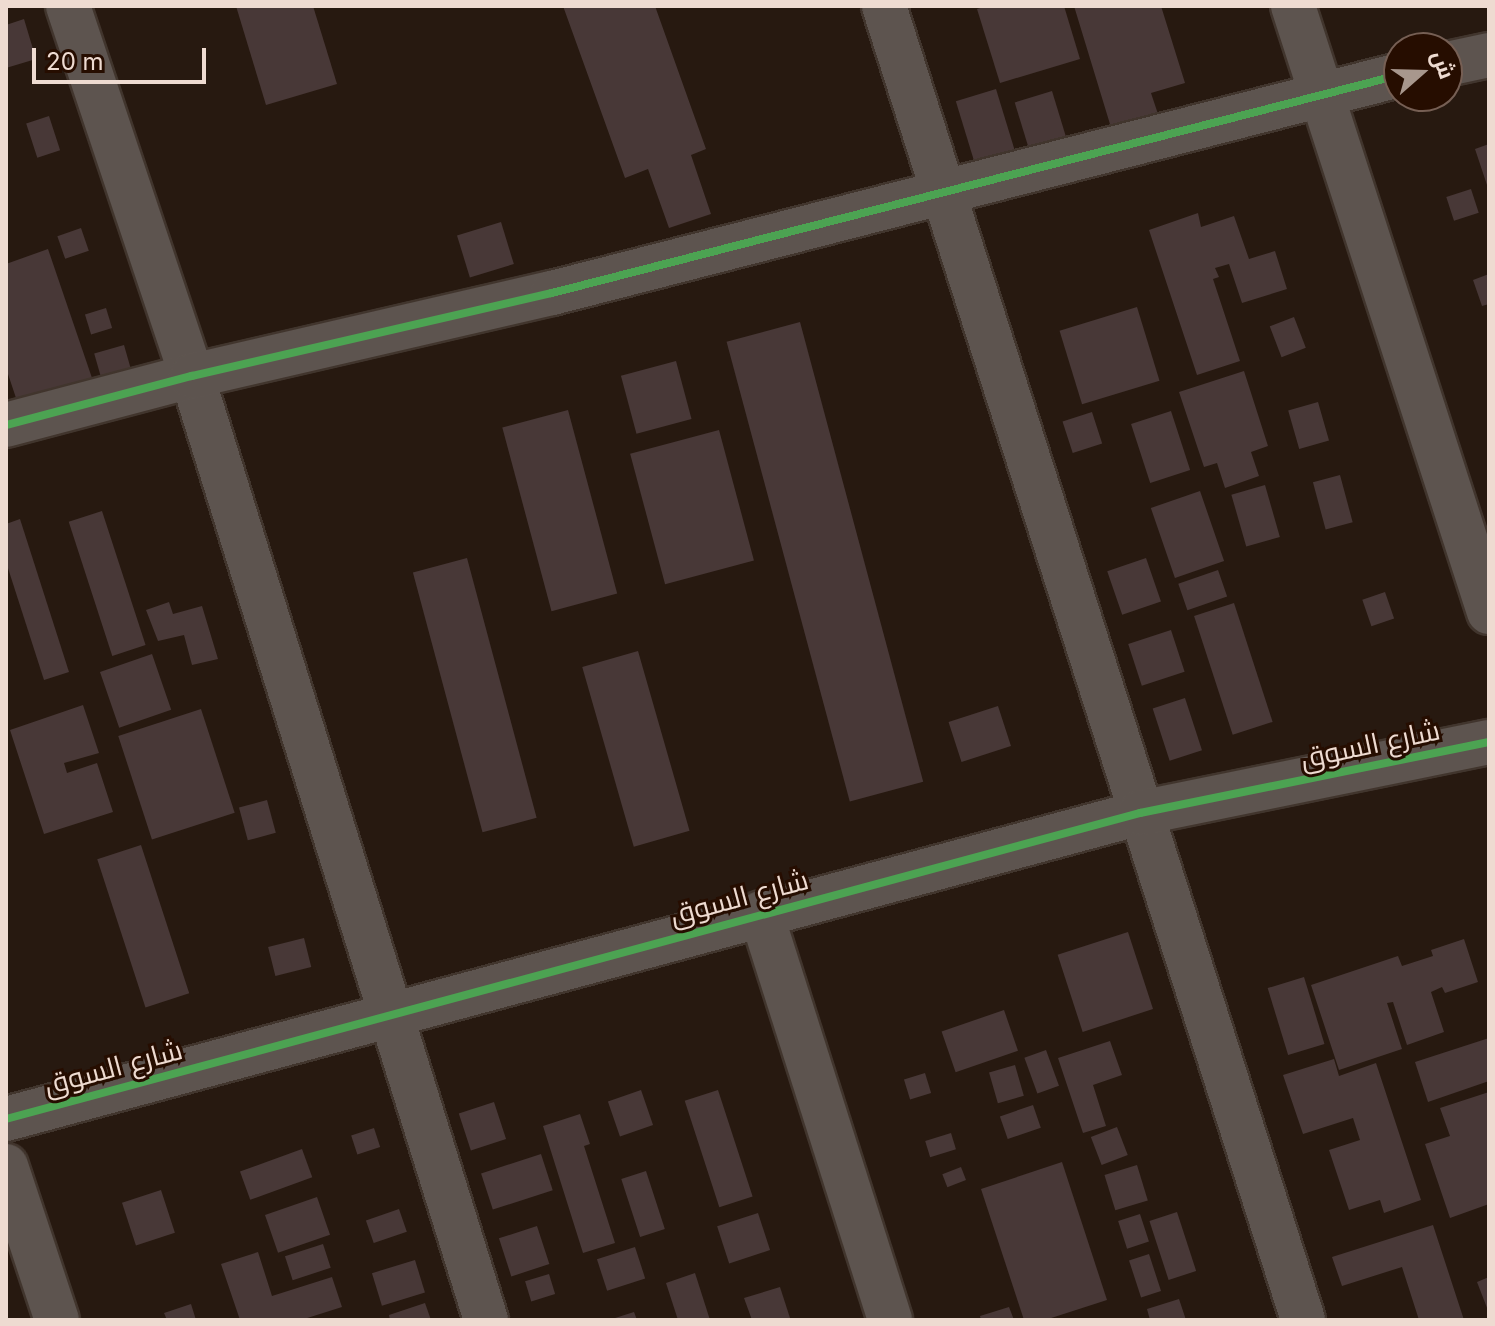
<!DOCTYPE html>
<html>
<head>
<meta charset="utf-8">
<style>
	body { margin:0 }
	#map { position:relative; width:1495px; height:1326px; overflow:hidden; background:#271910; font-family:Inter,Cairo,sans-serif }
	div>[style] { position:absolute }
	.building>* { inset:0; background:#483837; transform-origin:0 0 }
	.roads { filter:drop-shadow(2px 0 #41352d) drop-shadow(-2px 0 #41352d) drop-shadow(0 2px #41352d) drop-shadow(0 -2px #41352d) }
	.minor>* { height:44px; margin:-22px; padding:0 22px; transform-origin:22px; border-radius:22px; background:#5d544f }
	.cycleway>* { height:8px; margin:-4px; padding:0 4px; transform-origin:4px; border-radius:4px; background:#4ca352 }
	span { translate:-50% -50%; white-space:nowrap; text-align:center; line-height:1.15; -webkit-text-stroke:6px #260d00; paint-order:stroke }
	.street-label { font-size:28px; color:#eedbd1 }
	.frame { position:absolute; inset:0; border:8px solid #eedbd1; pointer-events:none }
	.north { position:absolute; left:1383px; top:32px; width:80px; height:80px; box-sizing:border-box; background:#260d00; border:2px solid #765f54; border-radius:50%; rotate:70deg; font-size:22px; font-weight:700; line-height:32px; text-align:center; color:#eedbd1 }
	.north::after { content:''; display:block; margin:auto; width:28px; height:36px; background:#a8978d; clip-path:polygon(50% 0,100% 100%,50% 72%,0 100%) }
	.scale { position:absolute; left:32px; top:48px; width:174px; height:36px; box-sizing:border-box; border:4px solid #eedbd1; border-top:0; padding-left:10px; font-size:24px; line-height:28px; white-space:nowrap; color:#eedbd1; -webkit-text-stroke:6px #260d00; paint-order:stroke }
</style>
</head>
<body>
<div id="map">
	<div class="building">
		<div style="clip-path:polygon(236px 6px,313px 6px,337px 84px,266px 105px)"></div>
		<div style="clip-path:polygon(563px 6px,655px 6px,706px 149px,691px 155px,711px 214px,669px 228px,648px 169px,625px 178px)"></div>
		<div style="clip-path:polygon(987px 6px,1064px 6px,1080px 59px,1000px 83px,977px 9px)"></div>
		<div style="clip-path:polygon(1074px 6px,1161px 6px,1185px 83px,1151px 93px,1160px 120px,1113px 134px)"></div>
		<div style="clip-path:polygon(24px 19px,36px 59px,6px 68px,6px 25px)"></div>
		<div style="left:996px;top:89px;width:71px;height:42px;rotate:73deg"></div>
		<div style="left:1052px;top:91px;width:59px;height:39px;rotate:73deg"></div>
		<div style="left:49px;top:116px;width:36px;height:24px;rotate:72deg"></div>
		<div style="clip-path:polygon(1489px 144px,1489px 188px,1488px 188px,1475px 149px)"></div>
		<div style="left:1471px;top:189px;width:25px;height:26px;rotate:72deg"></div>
		<div style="clip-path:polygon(1198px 213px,1201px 227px,1234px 216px,1249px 259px,1275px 251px,1287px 289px,1242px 303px,1229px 264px,1215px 268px,1219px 277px,1213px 279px,1240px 361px,1197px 375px,1149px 230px)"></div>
		<div style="left:501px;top:222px;width:44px;height:46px;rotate:73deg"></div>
		<div style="left:81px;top:228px;width:24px;height:25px;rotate:71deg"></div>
		<div style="clip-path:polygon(48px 249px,92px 378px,18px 404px,6px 368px,6px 264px)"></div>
		<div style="clip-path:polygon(1489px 274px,1489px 304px,1482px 306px,1473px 280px)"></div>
		<div style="left:1137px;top:307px;width:77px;height:81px;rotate:73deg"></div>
		<div style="left:106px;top:308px;width:21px;height:22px;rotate:73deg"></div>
		<div style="left:1294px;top:317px;width:33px;height:26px;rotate:69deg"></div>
		<div style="left:800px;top:322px;width:476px;height:76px;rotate:75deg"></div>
		<div style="left:124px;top:345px;width:35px;height:31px;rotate:74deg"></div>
		<div style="left:676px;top:361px;width:60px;height:57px;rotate:75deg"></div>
		<div style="clip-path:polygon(1244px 371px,1268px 446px,1251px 452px,1259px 476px,1225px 488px,1217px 463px,1204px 467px,1179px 392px)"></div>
		<div style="left:1318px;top:402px;width:40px;height:31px;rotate:74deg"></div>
		<div style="left:568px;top:410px;width:190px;height:68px;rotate:75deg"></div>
		<div style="left:1171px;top:411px;width:62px;height:42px;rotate:72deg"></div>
		<div style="left:1092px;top:412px;width:33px;height:31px;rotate:72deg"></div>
		<div style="left:719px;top:430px;width:135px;height:92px;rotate:75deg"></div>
		<div style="left:1340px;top:475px;width:49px;height:28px;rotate:75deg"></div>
		<div style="left:1265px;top:485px;width:54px;height:35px;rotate:74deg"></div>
		<div style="left:1200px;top:491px;width:74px;height:52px;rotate:71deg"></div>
		<div style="left:102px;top:511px;width:141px;height:35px;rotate:72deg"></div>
		<div style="clip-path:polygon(20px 519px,69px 672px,44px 680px,6px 562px,6px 524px)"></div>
		<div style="left:467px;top:558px;width:269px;height:56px;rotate:75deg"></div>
		<div style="left:1146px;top:558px;width:46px;height:41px;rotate:71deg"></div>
		<div style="left:1218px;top:570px;width:28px;height:42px;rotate:71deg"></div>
		<div style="left:1385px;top:592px;width:28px;height:24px;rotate:71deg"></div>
		<div style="clip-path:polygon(169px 602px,173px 614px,202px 606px,218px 659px,192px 665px,184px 635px,158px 641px,146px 610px)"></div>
		<div style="left:1234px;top:603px;width:125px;height:42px;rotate:72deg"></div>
		<div style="left:1171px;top:630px;width:44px;height:45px;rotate:72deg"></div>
		<div style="left:638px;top:651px;width:187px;height:58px;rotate:74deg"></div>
		<div style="left:152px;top:654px;width:59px;height:55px;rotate:71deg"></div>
		<div style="left:1185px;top:698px;width:55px;height:34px;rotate:72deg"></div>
		<div style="clip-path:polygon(83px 705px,99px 753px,64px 763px,67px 773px,97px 763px,113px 812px,44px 834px,10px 730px)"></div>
		<div style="left:998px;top:706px;width:42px;height:52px;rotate:72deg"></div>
		<div style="left:201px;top:709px;width:109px;height:87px;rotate:72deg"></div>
		<div style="left:267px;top:800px;width:34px;height:29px;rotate:75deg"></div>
		<div style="left:141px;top:845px;width:156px;height:46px;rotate:72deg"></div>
		<div style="left:1128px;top:932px;width:81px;height:74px;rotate:72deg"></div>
		<div style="left:304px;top:938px;width:30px;height:37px;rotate:76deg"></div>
		<div style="clip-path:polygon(1464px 939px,1478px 982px,1445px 993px,1442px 987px,1431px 992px,1444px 1032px,1407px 1045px,1393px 1002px,1387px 1003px,1402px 1049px,1339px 1070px,1311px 985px,1398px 956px,1402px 966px,1433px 956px,1431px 950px)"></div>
		<div style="left:1304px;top:977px;width:70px;height:38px;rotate:73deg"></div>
		<div style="left:1004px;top:1010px;width:43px;height:66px;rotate:71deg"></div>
		<div style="clip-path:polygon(1489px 1038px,1489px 1081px,1428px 1102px,1415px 1062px)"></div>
		<div style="clip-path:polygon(1110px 1041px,1122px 1075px,1093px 1085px,1106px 1126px,1083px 1133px,1058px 1058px)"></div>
		<div style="left:1046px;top:1050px;width:38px;height:23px;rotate:70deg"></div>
		<div style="clip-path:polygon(1334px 1059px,1339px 1076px,1376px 1063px,1421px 1200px,1384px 1213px,1380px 1200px,1349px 1210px,1329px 1150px,1360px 1140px,1353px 1118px,1303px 1134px,1283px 1075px)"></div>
		<div style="left:1015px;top:1065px;width:32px;height:27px;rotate:74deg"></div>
		<div style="left:925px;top:1073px;width:21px;height:22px;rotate:73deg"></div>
		<div style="left:641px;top:1090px;width:37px;height:35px;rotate:71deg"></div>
		<div style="left:718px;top:1090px;width:112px;height:35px;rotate:72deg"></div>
		<div style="clip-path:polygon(1489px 1092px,1489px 1204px,1450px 1218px,1425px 1144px,1450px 1136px,1440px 1108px)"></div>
		<div style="left:494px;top:1102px;width:39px;height:37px;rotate:72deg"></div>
		<div style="left:1033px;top:1105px;width:24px;height:35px;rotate:71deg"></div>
		<div style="clip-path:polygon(580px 1114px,590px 1144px,584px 1146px,615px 1243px,583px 1253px,543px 1126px)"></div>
		<div style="left:1117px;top:1127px;width:30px;height:28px;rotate:69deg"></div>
		<div style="left:374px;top:1128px;width:20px;height:24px;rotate:72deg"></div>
		<div style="left:951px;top:1133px;width:17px;height:27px;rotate:73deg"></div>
		<div style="left:302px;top:1149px;width:30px;height:66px;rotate:70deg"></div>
		<div style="left:541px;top:1154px;width:38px;height:63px;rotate:72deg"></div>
		<div style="clip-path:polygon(1062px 1162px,1107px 1300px,1045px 1320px,1024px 1320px,981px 1189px)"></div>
		<div style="left:1137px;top:1165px;width:37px;height:34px;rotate:73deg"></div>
		<div style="left:961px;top:1167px;width:14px;height:20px;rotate:69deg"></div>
		<div style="left:646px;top:1171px;width:61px;height:26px;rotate:72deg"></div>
		<div style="left:161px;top:1190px;width:45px;height:41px;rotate:72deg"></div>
		<div style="left:317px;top:1197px;width:40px;height:55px;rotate:71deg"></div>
		<div style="left:399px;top:1209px;width:24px;height:35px;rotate:71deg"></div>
		<div style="left:1177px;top:1212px;width:62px;height:29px;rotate:72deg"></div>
		<div style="left:758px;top:1213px;width:39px;height:43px;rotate:72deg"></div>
		<div style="left:1140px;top:1214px;width:29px;height:23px;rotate:72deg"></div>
		<div style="clip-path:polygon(1433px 1225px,1464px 1320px,1419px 1320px,1402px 1267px,1342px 1286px,1332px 1257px)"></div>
		<div style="left:537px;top:1226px;width:40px;height:40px;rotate:72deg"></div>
		<div style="left:323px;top:1244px;width:25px;height:40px;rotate:72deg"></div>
		<div style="left:635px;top:1247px;width:33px;height:40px;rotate:72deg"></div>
		<div style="clip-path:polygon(258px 1252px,272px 1296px,332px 1277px,342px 1307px,301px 1320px,240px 1320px,221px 1264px)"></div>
		<div style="left:1149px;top:1254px;width:39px;height:21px;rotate:72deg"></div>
		<div style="left:415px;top:1260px;width:34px;height:45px;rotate:73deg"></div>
		<div style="clip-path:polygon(695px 1273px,710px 1320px,678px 1320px,666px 1283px)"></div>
		<div style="left:549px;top:1274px;width:21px;height:25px;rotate:73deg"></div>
		<div style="clip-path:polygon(1489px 1277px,1489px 1313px,1477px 1282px)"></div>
		<div style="clip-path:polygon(780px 1287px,790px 1318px,752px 1320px,744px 1298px)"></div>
		<div style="clip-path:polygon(1179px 1299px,1186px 1320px,1150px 1320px,1147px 1309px)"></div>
		<div style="clip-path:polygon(425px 1303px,431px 1320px,390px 1320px,389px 1315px)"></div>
		<div style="clip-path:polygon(191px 1304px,196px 1320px,167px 1320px,164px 1313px)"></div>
		<div style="clip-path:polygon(1009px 1307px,1014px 1320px,981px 1320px,980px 1316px)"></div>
		<div style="clip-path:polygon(634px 1312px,637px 1320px,612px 1320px,612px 1319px)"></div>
	</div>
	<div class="roads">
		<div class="minor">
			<div style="left:68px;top:6px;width:390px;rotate:71.5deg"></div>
			<div style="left:192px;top:376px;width:989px;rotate:72.7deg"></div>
			<div style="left:884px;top:6px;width:1379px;rotate:72.31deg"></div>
			<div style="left:1293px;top:6px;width:637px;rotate:72.08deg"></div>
			<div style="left:1447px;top:64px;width:43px;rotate:-12.1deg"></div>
			<div style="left:6px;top:425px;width:192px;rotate:-14.8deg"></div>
			<div style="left:192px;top:376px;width:369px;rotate:-13deg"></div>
			<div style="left:552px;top:293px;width:875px;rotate:-14.43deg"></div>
			<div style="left:761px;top:913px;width:427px;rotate:72.4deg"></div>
			<div style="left:6px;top:1119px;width:1175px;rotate:-15.1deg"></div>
			<div style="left:1140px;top:813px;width:356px;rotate:-11.5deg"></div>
			<div style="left:6px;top:1166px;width:162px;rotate:71.7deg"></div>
		</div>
	</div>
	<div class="cycleway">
		<div style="left:6px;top:425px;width:192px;rotate:-14.8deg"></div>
		<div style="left:192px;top:376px;width:369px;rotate:-13deg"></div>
		<div style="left:552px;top:293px;width:875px;rotate:-14.43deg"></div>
		<div style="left:6px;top:1119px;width:1175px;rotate:-15.1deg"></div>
		<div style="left:1140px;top:813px;width:356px;rotate:-11.5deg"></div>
	</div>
	<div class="street-label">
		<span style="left:1370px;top:744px;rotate:-12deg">شارع السوق</span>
		<span style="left:739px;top:897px;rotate:-15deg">شارع السوق</span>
		<span style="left:113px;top:1067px;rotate:-15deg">شارع السوق</span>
	</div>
	<div class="frame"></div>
	<div class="north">ش</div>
	<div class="scale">20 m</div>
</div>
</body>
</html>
